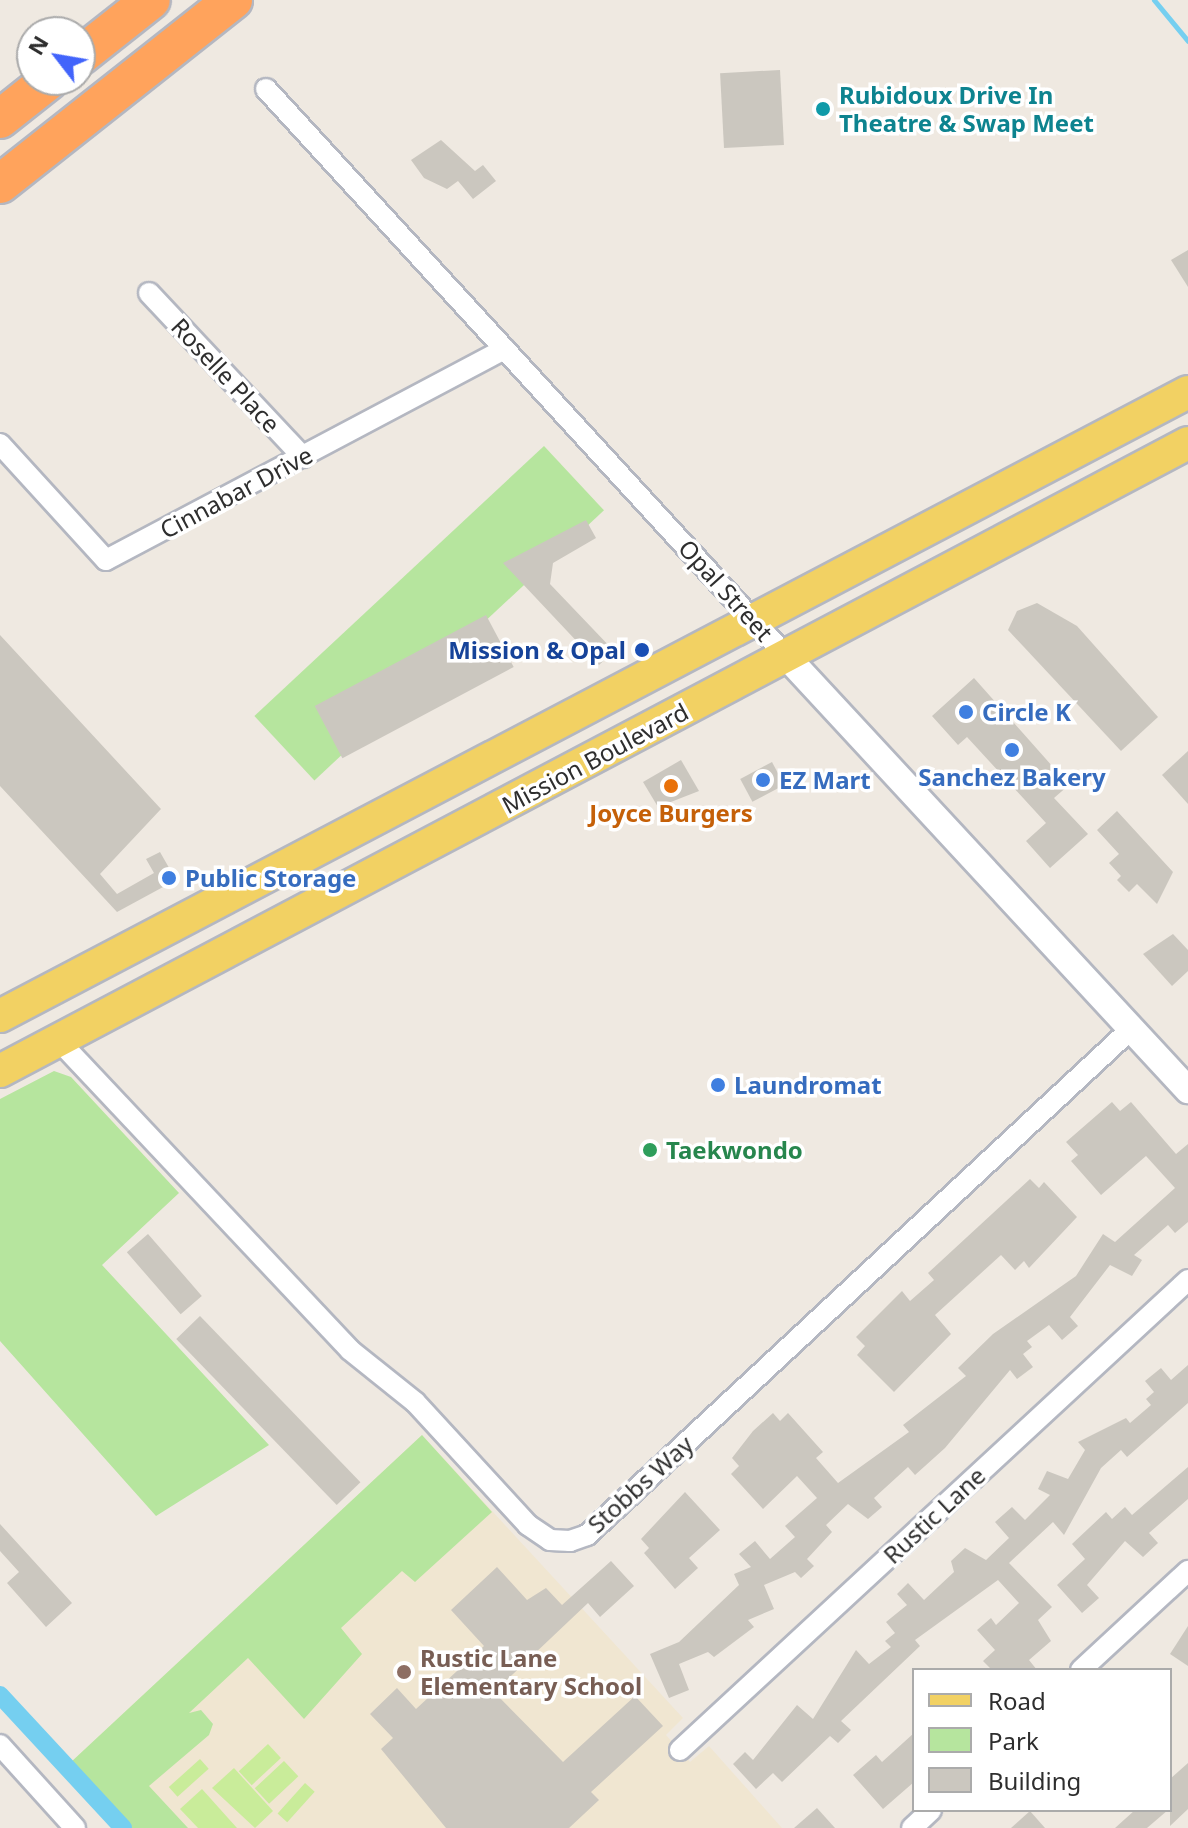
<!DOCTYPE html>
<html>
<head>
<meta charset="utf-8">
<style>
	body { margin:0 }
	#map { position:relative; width:1188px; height:1828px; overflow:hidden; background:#efe9e1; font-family:"Noto Sans",sans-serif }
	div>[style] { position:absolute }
	.education>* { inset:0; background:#f0e6d1 }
	.green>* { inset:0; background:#b6e59e; transform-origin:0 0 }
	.pitch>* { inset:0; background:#c9ec9a; transform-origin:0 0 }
	.stream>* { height:5px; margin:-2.5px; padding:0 2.5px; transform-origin:2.5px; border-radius:2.5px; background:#75cff0 }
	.canal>* { height:18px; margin:-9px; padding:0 9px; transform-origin:9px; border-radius:9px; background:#75cff0 }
	.building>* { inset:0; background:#cbc7bf; transform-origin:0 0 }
	.roads { filter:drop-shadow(2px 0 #b4b7c1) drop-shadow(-2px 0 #b4b7c1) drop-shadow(0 2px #b4b7c1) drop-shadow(0 -2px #b4b7c1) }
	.minor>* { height:20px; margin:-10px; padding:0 10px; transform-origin:10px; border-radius:10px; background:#fff }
	.tertiary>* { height:26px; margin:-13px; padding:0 13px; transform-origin:13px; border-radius:13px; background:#fff }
	.primary>* { height:32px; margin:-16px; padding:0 16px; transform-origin:16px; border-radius:16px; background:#f2d163 }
	.motorway>* { height:38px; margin:-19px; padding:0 19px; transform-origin:19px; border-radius:19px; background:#ffa35c }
	.dots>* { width:22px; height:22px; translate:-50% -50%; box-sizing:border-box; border:4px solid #fff; border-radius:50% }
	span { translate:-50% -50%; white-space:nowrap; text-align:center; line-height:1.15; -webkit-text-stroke:7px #fff; paint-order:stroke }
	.culture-label { font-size:24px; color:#0d838f; font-weight:700 }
	.left { translate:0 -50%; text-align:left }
	.street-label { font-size:24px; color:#2e2e2e }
	.transit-label { font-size:24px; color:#164399; font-weight:700 }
	.right { translate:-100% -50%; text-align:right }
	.shop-label { font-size:24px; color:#366cbe; font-weight:700 }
	.food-label { font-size:24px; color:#c56008; font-weight:700 }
	.leisure-label { font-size:24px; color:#27864d; font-weight:700 }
	.education-label { font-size:24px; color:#785e54; font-weight:700 }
	.legend { position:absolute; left:912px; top:1668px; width:260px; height:144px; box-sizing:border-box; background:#fff; border:2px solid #ababab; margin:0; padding:10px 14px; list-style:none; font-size:24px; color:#2e2e2e }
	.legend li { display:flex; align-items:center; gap:16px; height:40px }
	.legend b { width:40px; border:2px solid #ababab }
	.north { position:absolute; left:16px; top:16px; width:80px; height:80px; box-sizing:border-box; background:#fff; border:2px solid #ababab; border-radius:50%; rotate:301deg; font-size:22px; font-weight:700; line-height:32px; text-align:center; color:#2e2e2e }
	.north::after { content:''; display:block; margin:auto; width:28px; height:36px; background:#4264fb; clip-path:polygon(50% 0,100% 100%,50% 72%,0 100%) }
</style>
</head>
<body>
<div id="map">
	<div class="education">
		<div style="clip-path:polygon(422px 1435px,683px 1718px,666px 1735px,690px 1762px,709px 1746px,782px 1828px,131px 1828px,70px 1763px)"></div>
	</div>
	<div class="green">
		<div style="left:544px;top:446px;width:88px;height:396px;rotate:47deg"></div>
		<div style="clip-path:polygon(54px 1071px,71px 1077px,179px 1193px,102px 1265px,269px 1445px,156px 1516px,0 1341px,0 1099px)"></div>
		<div style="clip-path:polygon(422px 1435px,492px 1512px,415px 1582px,402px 1571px,341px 1628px,362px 1654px,304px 1719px,248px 1658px,189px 1713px,201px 1710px,213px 1724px,209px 1735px,149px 1786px,188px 1828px,131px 1828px,70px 1763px)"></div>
	</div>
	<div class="pitch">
		<div style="left:268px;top:1744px;width:19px;height:40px;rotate:47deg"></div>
		<div style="left:200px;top:1759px;width:13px;height:42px;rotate:48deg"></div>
		<div style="left:284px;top:1761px;width:21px;height:40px;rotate:47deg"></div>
		<div style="clip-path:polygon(234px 1768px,273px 1811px,255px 1828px,212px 1788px)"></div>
		<div style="left:305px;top:1783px;width:13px;height:41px;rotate:42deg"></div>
		<div style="clip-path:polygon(202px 1789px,237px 1828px,198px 1828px,180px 1809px)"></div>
	</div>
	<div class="stream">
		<div style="left:1154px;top:0;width:53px;rotate:50.3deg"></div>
	</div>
	<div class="canal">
		<div style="left:0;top:1695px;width:181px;rotate:47.2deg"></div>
	</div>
	<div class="building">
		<div style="left:780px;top:70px;width:75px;height:60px;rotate:87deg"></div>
		<div style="clip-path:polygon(441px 140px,475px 171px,483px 165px,496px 181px,473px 199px,458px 181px,447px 189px,424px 178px,411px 160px)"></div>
		<div style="clip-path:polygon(1188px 250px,1188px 287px,1171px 260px)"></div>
		<div style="clip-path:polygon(586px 520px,596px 538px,553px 563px,550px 584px,614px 651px,599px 665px,503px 563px)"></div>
		<div style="clip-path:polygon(1037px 603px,1077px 626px,1158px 717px,1121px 751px,1008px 630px,1017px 611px)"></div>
		<div style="left:486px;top:615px;width:59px;height:194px;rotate:62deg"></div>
		<div style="clip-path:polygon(0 635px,161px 809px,100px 874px,117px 894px,154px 873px,146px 859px,160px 852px,176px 880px,117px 912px,0 786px)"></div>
		<div style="clip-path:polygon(974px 678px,1069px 785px,1054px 798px,1088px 834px,1050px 868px,1026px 841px,1046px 823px,967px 737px,958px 745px,932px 716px)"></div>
		<div style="clip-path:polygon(1188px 751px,1188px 804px,1162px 775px)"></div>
		<div style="clip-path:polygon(681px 760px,699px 791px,658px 807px,643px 782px)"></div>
		<div style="left:772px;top:762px;width:26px;height:36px;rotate:62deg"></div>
		<div style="clip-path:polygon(1117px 811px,1173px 872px,1157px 904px,1137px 884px,1129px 892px,1117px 880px,1121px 876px,1109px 863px,1119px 854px,1097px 830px)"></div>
		<div style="clip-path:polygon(1173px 934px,1188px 950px,1188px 971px,1172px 986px,1143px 954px)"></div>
		<div style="clip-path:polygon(1112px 1102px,1120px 1111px,1131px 1102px,1176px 1154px,1188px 1144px,1188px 1222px,1175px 1233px,1168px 1225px,1134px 1255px,1142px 1260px,1132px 1276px,1110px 1265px,1070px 1317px,1078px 1326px,1062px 1340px,1049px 1325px,1027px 1341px,1032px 1347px,1023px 1354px,1033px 1367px,1017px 1379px,1010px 1370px,945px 1448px,915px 1475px,908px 1467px,874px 1498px,882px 1507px,868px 1519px,848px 1504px,826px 1525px,832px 1532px,807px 1559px,814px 1566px,801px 1578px,795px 1572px,764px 1585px,774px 1609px,748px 1620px,754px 1627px,714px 1657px,708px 1652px,679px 1664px,689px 1690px,669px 1698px,650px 1654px,679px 1642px,739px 1585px,734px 1574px,751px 1567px,739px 1554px,755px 1541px,770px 1559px,795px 1537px,785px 1526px,817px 1498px,797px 1476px,763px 1509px,731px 1474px,739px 1466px,732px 1458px,753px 1431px,773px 1413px,780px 1421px,788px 1413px,823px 1452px,816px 1458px,838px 1483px,909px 1432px,903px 1425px,966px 1376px,958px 1368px,993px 1334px,1076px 1276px,1103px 1234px,1115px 1242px,1175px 1188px,1146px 1156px,1101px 1195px,1071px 1161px,1078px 1155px,1066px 1142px)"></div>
		<div style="clip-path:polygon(1030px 1179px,1039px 1188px,1044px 1182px,1077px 1217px,1029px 1268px,1024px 1261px,1015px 1270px,1001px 1255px,935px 1315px,951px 1334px,894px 1392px,857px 1355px,865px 1346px,856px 1337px,902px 1291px,910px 1301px,934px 1280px,928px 1273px)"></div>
		<div style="left:148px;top:1234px;width:82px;height:28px;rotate:49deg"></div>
		<div style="left:200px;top:1316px;width:231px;height:33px;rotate:46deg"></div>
		<div style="clip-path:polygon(1188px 1365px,1188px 1403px,1127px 1457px,1121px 1450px,1101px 1468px,1064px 1535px,1053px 1522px,1009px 1563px,1052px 1607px,1038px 1620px,1051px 1641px,1029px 1660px,1037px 1670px,992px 1670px,983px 1661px,995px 1650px,977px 1630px,991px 1618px,996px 1625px,1019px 1603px,998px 1580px,915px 1640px,920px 1646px,841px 1721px,851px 1730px,838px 1743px,830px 1736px,782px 1782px,773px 1773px,756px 1789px,733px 1764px,745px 1752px,753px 1760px,797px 1705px,813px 1719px,856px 1650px,869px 1664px,891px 1647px,885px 1641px,895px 1633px,886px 1622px,907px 1605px,897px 1594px,908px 1583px,924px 1600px,954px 1572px,951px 1561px,965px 1548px,986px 1560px,1009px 1538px,995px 1522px,1012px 1507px,1025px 1520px,1050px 1495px,1038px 1489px,1047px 1471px,1068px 1479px,1085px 1450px,1078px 1442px,1126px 1418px,1130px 1423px,1151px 1405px,1146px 1399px,1154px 1392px,1145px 1381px,1161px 1368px,1171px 1380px)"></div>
		<div style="clip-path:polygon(1188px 1467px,1188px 1499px,1149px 1533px,1158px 1543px,1143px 1557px,1125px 1541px,1087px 1585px,1099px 1598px,1082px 1613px,1057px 1585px,1085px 1559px,1072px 1544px,1106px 1512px,1112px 1519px,1125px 1507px,1132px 1515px)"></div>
		<div style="clip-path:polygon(685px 1492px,720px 1530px,689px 1558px,698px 1568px,675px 1589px,644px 1553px,649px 1548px,641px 1539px)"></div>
		<div style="clip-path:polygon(0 1524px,72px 1603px,46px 1627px,7px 1583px,19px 1572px,0 1551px)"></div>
		<div style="clip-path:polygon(611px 1561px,634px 1586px,600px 1617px,588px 1603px,494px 1692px,563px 1762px,635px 1696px,663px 1726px,591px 1792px,599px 1800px,569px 1828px,446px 1828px,381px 1749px,393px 1738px,370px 1714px,397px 1688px,416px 1709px,484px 1646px,451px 1610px,497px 1567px,527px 1600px,546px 1588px,562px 1605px)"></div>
		<div style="clip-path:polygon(1188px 1626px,1188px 1666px,1170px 1654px)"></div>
		<div style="clip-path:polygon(914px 1733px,914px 1782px,883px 1809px,853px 1775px,876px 1755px,882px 1762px)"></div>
		<div style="clip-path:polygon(1188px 1763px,1188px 1809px,1170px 1826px,1170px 1779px)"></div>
		<div style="clip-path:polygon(817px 1808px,835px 1828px,794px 1828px)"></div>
		<div style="clip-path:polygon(1135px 1810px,1168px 1810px,1147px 1828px,1115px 1828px)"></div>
		<div style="clip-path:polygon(1030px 1811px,1045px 1828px,1011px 1828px)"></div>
	</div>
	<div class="roads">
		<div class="minor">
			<div style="left:266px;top:89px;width:769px;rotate:47.48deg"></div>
			<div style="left:149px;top:293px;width:225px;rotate:46.8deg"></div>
			<div style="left:0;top:444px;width:157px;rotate:47.6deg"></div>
			<div style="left:106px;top:560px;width:451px;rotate:-27.9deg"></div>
			<div style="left:59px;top:1041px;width:424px;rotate:46.7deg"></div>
			<div style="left:350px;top:1350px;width:83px;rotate:38.7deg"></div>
			<div style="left:415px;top:1402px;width:167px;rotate:47.4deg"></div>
			<div style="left:528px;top:1525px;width:27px;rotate:34deg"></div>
			<div style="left:550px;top:1540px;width:20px;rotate:3deg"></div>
			<div style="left:570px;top:1541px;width:18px;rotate:-19deg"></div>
			<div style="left:587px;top:1535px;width:743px;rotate:-42.93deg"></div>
			<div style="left:1081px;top:1670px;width:146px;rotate:-42.8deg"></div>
			<div style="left:0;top:1745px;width:112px;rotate:47.9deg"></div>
			<div style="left:680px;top:1750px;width:692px;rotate:-42.77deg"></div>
			<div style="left:912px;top:1828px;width:26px;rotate:-43deg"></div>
		</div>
		<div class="tertiary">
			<div style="left:786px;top:656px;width:592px;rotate:47.19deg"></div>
		</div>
		<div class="primary">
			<div style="left:0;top:1016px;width:1342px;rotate:-27.71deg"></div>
			<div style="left:0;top:1071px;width:1344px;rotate:-27.86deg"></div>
		</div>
		<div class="motorway">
			<div style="left:80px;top:56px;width:90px;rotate:-38.3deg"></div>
			<div style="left:0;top:119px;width:63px;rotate:-38.5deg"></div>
			<div style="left:0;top:184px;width:297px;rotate:-38.3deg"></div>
		</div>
	</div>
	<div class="dots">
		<div style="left:823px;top:109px;background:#0f9aa8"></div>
		<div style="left:642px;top:650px;background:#1a4fb4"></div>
		<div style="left:966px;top:712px;background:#3f7fe0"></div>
		<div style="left:1012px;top:750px;background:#3f7fe0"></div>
		<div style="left:763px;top:780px;background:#3f7fe0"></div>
		<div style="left:671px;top:786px;background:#e8710a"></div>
		<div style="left:169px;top:878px;background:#3f7fe0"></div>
		<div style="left:718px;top:1085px;background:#3f7fe0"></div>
		<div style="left:650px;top:1150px;background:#2e9e5b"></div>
		<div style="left:404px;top:1672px;background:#8d6e63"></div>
	</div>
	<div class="culture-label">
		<span class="left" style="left:839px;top:109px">Rubidoux Drive In<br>Theatre &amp; Swap Meet</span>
	</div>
	<div class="street-label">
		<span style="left:226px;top:375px;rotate:47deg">Roselle Place</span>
		<span style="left:236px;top:492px;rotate:-28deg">Cinnabar Drive</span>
		<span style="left:726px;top:590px;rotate:48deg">Opal Street</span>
		<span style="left:595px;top:758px;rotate:-28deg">Mission Boulevard</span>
		<span style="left:640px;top:1484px;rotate:-42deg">Stobbs Way</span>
		<span style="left:934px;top:1515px;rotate:-43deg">Rustic Lane</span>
	</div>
	<div class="transit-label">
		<span class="right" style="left:626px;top:650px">Mission &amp; Opal</span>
	</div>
	<div class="shop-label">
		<span class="left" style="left:982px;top:712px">Circle K</span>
		<span style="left:1012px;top:777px">Sanchez Bakery</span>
		<span class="left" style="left:779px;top:780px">EZ Mart</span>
		<span class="left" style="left:185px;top:878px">Public Storage</span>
		<span class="left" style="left:734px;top:1085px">Laundromat</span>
	</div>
	<div class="food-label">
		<span style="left:671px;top:813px">Joyce Burgers</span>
	</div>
	<div class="leisure-label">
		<span class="left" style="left:666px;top:1150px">Taekwondo</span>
	</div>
	<div class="education-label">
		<span class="left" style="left:420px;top:1672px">Rustic Lane<br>Elementary School</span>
	</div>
	<ul class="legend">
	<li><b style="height:10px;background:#f2d163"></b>Road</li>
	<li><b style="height:22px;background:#b6e59e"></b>Park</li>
	<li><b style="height:22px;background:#cbc7bf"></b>Building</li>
	</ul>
	<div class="north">N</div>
</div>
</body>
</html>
